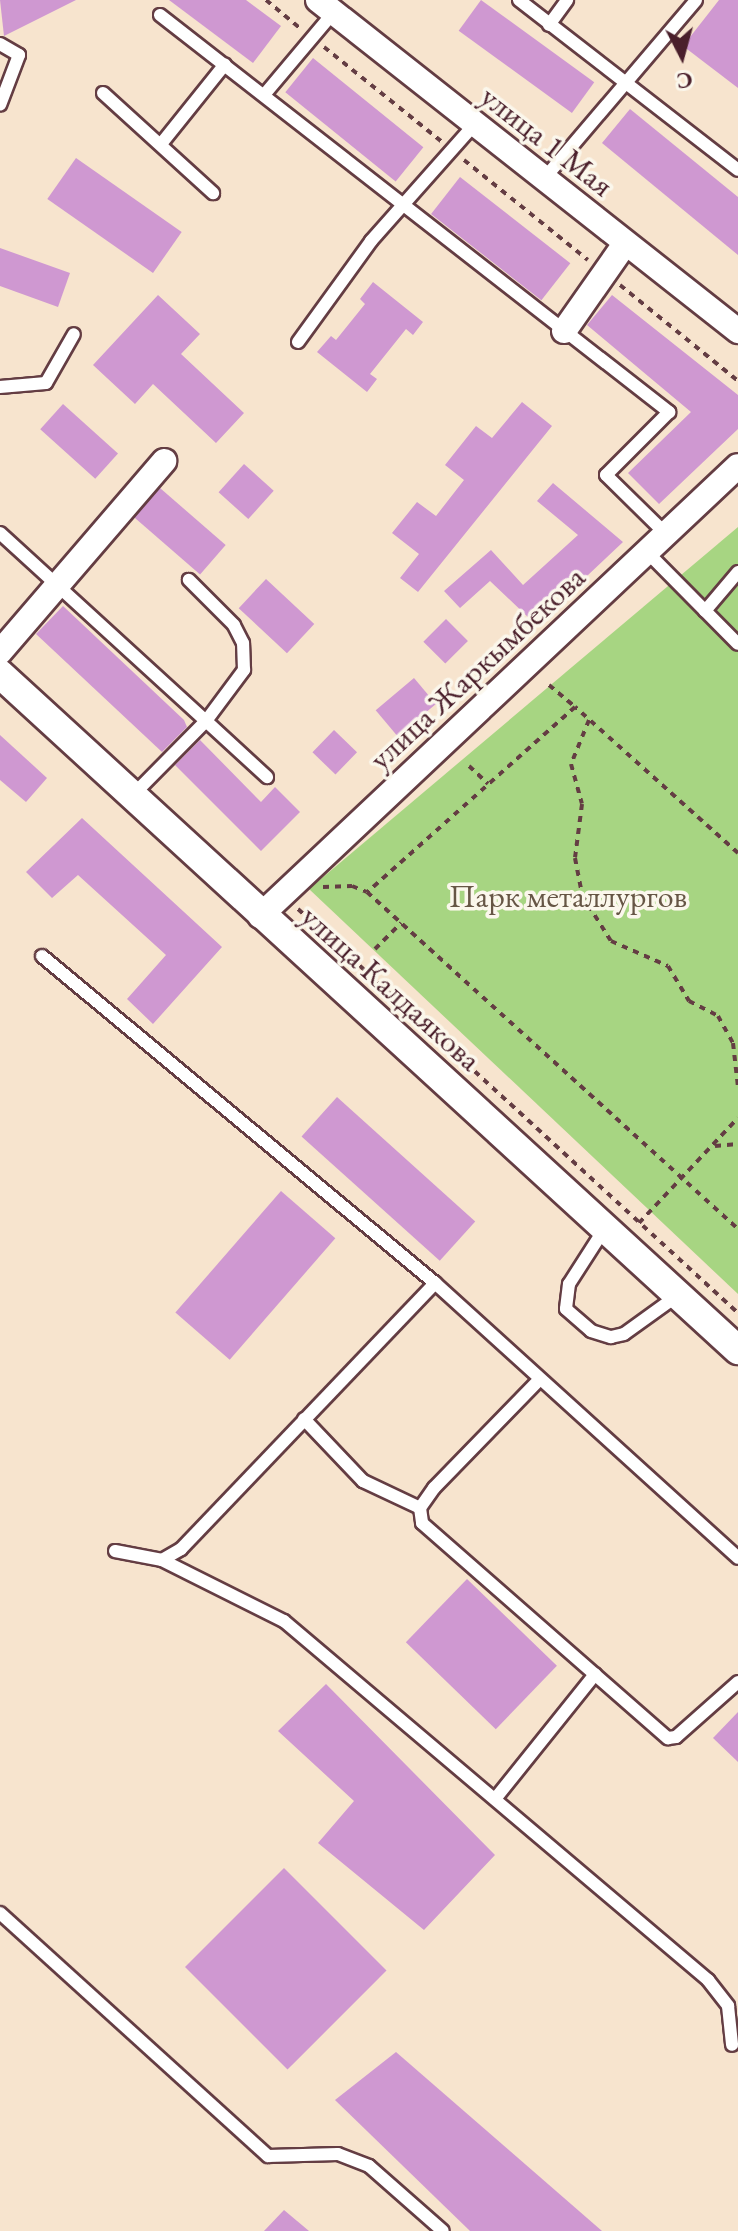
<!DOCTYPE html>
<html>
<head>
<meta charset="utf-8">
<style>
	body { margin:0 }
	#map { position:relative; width:738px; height:2231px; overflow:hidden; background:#f7e4ce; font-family:"EB Garamond",serif }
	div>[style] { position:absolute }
	.green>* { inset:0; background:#a7d582 }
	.building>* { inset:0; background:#cf98d1; transform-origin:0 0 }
	.path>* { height:4px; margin-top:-2px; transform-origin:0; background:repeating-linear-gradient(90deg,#643d43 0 6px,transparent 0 12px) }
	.roads { filter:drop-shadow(2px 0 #643d43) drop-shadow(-2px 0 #643d43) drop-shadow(0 2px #643d43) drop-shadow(0 -2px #643d43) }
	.service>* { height:12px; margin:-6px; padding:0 6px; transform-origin:6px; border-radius:6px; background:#fff }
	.minor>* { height:24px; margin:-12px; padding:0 12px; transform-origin:12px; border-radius:12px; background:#fff }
	.tertiary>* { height:28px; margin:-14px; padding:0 14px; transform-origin:14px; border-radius:14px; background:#fff }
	span { translate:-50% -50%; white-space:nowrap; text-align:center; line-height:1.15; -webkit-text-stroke:7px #fbf7ec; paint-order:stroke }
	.street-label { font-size:32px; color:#4a1f2b }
	.park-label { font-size:32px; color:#665645 }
	.north { position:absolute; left:642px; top:16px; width:80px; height:80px; -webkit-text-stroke:6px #fbf7ec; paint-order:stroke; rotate:174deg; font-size:22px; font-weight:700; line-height:32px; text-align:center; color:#4a1f2b }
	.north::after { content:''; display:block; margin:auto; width:28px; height:36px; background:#4a1f2b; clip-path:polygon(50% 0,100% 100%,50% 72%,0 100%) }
</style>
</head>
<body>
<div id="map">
	<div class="green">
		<div style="clip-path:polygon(738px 527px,738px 1294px,309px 889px)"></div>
	</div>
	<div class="building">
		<div style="clip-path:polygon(0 0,76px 0,4px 36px)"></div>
		<div style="clip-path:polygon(169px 0,246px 0,281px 26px,253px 63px)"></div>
		<div style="left:481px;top:0;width:140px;height:38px;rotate:36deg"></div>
		<div style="clip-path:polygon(719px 0,738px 0,738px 88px,683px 46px)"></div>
		<div style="left:313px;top:58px;width:142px;height:44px;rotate:39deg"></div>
		<div style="clip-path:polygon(630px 109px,738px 197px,738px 255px,602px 143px)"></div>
		<div style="left:76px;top:158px;width:129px;height:50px;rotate:35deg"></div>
		<div style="left:460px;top:177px;width:140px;height:47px;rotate:38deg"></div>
		<div style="clip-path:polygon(0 248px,70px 273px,58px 307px,0 286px)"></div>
		<div style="clip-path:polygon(373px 282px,423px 322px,413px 335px,406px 329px,370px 374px,377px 379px,367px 392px,317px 352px,331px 336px,336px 340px,365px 304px,360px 299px)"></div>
		<div style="clip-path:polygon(158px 295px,200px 334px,181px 354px,244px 413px,216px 443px,153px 384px,135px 404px,93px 365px)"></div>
		<div style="clip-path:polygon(612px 295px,738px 395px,738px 429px,659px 504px,628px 473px,691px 412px,587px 325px)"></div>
		<div style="clip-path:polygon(522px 402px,552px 426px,418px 592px,400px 578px,419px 554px,392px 533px,417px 502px,436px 516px,464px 480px,445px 465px,476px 426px,492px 438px)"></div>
		<div style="left:63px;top:404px;width:74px;height:34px;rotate:42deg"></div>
		<div style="left:244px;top:464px;width:40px;height:38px;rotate:42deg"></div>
		<div style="clip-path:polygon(553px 483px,623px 542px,570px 592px,564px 586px,531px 620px,490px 581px,460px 608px,444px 591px,491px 550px,523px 585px,578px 535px,537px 501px)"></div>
		<div style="left:160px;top:488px;width:87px;height:39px;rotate:41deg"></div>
		<div style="left:266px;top:579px;width:66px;height:40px;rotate:43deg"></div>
		<div style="clip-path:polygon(63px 606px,184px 720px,187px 727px,162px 752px,36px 634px)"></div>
		<div style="left:446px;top:619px;width:31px;height:32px;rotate:45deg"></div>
		<div style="left:414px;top:678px;width:34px;height:50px;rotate:50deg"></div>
		<div style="left:334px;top:730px;width:32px;height:31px;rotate:44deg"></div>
		<div style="clip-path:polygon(0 735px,47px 778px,26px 802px,0 780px)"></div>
		<div style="clip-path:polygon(200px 740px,261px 802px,275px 787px,300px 812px,261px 851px,175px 765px)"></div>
		<div style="clip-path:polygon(82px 818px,222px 947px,153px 1024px,127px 999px,166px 955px,78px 875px,52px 898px,26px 872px)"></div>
		<div style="left:337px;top:1097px;width:186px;height:53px;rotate:42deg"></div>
		<div style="left:281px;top:1191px;width:72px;height:161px;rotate:41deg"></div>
		<div style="left:467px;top:1579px;width:125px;height:88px;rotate:44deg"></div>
		<div style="clip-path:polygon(326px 1684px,495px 1855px,424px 1930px,318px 1843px,354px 1801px,278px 1731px)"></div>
		<div style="clip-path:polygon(738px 1712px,738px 1762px,713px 1738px)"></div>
		<div style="left:284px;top:1868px;width:145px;height:140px;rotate:45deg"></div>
		<div style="clip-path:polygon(396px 2052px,602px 2231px,470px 2231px,335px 2100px)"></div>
		<div style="clip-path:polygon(284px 2210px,309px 2231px,264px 2231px)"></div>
	</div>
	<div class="path">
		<div style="left:266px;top:0;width:45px;rotate:39.6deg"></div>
		<div style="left:324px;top:47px;width:151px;rotate:38.8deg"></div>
		<div style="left:464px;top:160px;width:159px;rotate:38.9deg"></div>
		<div style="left:620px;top:285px;width:152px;rotate:39.1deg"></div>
		<div style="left:549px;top:685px;width:34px;rotate:40deg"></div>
		<div style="left:589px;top:720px;width:48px;rotate:112.2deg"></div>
		<div style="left:571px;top:764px;width:41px;rotate:74.6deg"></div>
		<div style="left:582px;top:804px;width:54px;rotate:97.4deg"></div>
		<div style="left:575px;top:858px;width:38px;rotate:79deg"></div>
		<div style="left:582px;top:895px;width:54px;rotate:57.8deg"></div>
		<div style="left:611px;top:941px;width:62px;rotate:23.7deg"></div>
		<div style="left:668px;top:966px;width:41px;rotate:59deg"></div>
		<div style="left:689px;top:1001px;width:33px;rotate:27deg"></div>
		<div style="left:718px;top:1016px;width:31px;rotate:61deg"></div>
		<div style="left:733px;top:1043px;width:44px;rotate:83.5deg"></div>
		<div style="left:469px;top:766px;width:26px;rotate:43deg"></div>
		<div style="left:738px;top:853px;width:219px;rotate:-138.1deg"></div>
		<div style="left:575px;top:707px;width:278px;rotate:138.3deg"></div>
		<div style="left:367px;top:892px;width:501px;rotate:42.25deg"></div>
		<div style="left:323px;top:887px;width:29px;rotate:-2deg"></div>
		<div style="left:352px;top:886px;width:16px;rotate:22deg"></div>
		<div style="left:298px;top:909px;width:597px;rotate:42.56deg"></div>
		<div style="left:375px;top:949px;width:37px;rotate:-45deg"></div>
		<div style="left:715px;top:1146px;width:23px;rotate:-5deg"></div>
		<div style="left:639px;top:1223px;width:144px;rotate:-46.7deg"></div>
	</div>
	<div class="roads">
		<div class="service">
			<div style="left:519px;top:0;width:277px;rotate:37.8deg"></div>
			<div style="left:160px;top:15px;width:646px;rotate:37.95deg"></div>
			<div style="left:669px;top:412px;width:89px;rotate:135deg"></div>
			<div style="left:606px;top:475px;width:84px;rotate:44.5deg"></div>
			<div style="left:549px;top:25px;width:31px;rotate:-54deg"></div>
			<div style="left:0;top:44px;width:22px;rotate:30deg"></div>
			<div style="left:19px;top:55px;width:53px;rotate:110.8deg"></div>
			<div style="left:103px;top:93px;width:149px;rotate:42.3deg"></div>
			<div style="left:264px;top:95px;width:109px;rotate:-49.9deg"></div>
			<div style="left:161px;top:144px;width:102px;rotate:-51.3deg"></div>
			<div style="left:543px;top:180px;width:236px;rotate:-49.6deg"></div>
			<div style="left:298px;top:342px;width:125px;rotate:-54.1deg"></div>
			<div style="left:371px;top:241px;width:155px;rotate:-48.4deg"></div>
			<div style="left:0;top:387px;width:46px;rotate:-5deg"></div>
			<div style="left:46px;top:383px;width:56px;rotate:-60.3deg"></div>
			<div style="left:0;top:533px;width:279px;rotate:42.4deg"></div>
			<div style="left:206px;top:721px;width:64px;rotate:-53.3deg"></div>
			<div style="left:244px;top:670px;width:27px;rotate:-92deg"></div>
			<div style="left:243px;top:643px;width:20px;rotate:-117deg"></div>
			<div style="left:234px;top:625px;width:64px;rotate:-135deg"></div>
			<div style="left:647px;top:552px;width:129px;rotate:45.3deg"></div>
			<div style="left:705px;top:611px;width:51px;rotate:-49.8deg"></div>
			<div style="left:132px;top:796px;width:105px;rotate:-45.4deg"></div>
			<div style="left:206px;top:721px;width:83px;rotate:42.6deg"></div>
			<div style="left:42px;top:956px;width:511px;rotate:39.76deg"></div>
			<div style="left:435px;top:1283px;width:409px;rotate:42.2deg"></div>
			<div style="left:605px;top:1228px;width:67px;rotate:122.7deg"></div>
			<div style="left:569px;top:1284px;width:25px;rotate:97deg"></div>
			<div style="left:566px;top:1309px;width:33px;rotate:41deg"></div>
			<div style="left:591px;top:1331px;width:21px;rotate:17deg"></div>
			<div style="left:611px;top:1337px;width:13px;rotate:-13deg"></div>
			<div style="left:624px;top:1334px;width:67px;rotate:-35.8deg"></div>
			<div style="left:540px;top:1379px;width:152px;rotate:134.2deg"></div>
			<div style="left:434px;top:1488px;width:24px;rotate:125deg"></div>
			<div style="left:420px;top:1508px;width:15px;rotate:82deg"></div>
			<div style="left:422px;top:1523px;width:327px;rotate:41.2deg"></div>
			<div style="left:668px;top:1738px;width:8px;rotate:-7deg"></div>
			<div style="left:676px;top:1737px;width:83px;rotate:-41.6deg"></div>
			<div style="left:304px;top:1419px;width:86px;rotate:46.4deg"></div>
			<div style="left:363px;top:1481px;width:63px;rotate:25.3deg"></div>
			<div style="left:115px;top:1551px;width:48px;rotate:10.8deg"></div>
			<div style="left:162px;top:1560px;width:22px;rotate:-30deg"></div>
			<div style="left:181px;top:1549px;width:368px;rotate:-46.3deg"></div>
			<div style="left:162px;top:1560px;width:136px;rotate:26.6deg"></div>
			<div style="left:284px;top:1621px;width:556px;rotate:40.25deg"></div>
			<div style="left:708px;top:1980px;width:33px;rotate:52deg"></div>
			<div style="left:728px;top:2006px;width:39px;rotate:84deg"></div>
			<div style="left:495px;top:1799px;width:160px;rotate:-51.3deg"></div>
			<div style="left:0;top:1913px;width:362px;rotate:42.2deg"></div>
			<div style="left:268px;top:2156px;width:70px;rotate:-1.6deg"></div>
			<div style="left:338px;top:2154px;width:33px;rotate:21deg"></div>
			<div style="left:369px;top:2166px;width:98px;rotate:41.3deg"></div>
		</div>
		<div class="minor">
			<div style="left:318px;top:0;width:535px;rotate:38.24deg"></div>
			<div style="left:564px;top:331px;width:106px;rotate:-55deg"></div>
			<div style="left:0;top:652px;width:252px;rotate:-49.3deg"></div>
			<div style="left:260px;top:916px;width:656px;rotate:-43.27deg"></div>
		</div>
		<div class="tertiary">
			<div style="left:0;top:674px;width:1001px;rotate:42.49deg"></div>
		</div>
	</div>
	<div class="street-label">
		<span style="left:547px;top:141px;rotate:38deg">улица 1 Мая</span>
		<span style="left:477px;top:668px;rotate:-43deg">улица Жаркымбекова</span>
		<span style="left:391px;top:988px;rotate:42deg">улица Калдаякова</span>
	</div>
	<div class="park-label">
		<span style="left:568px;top:896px">Парк металлургов</span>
	</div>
	<div class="north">С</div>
</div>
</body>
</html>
